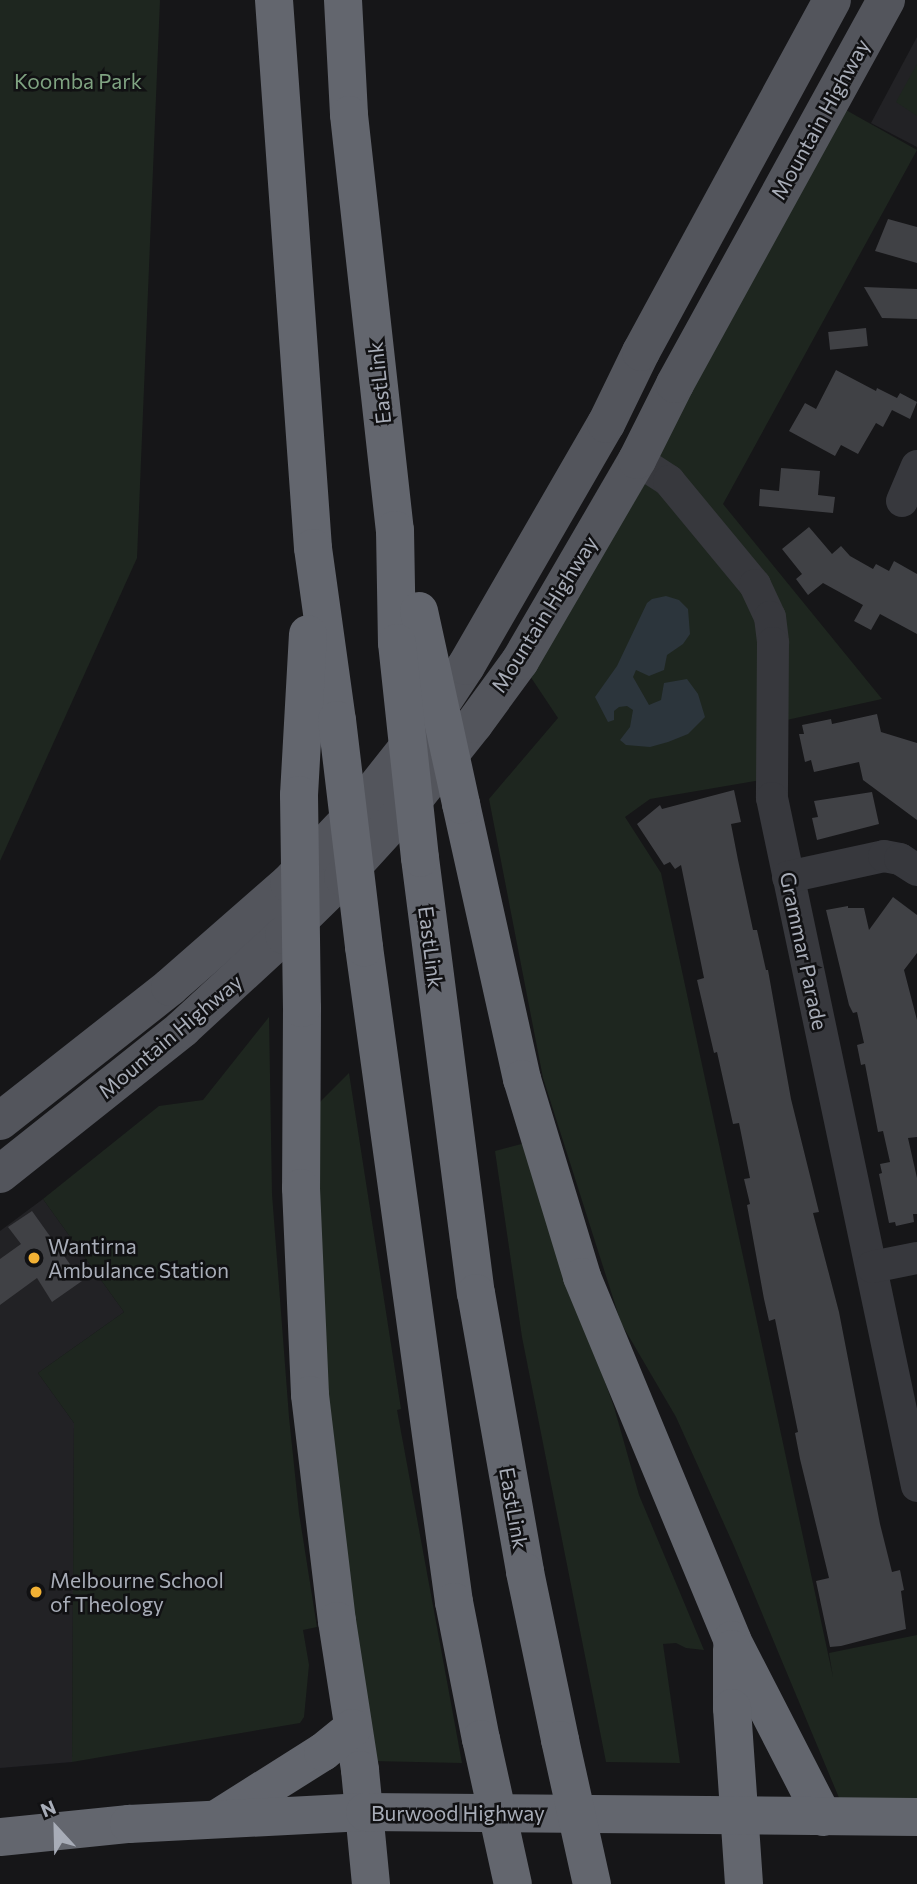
<!DOCTYPE html>
<html>
<head>
<meta charset="utf-8">
<style>
	body { margin:0 }
	#map { position:relative; width:917px; height:1884px; overflow:hidden; background:#161618; font-family:Commissioner,sans-serif }
	div>[style] { position:absolute }
	.built>* { inset:0; background:#222225 }
	.green>* { inset:0; background:#1e261f }
	.water>* { inset:0; background:#2c353c }
	.building>* { inset:0; background:#404145; transform-origin:0 0 }
	.minor>* { height:32px; margin:-16px; padding:0 16px; transform-origin:16px; border-radius:16px; background:#37383d }
	.major>* { height:38px; margin:-19px; padding:0 19px; transform-origin:19px; border-radius:19px; background:#53555c }
	.highway>* { height:38px; margin:-19px; padding:0 19px; transform-origin:19px; border-radius:19px; background:#63666e }
	.highway-bridge>* { height:38px; margin:-19px; padding:0 19px; transform-origin:19px; border-radius:19px; background:#63666e }
	.dots>* { width:19px; height:19px; translate:-50% -50%; box-sizing:border-box; border:4px solid #111113; border-radius:50% }
	span { translate:-50% -50%; white-space:nowrap; text-align:center; line-height:1.15; -webkit-text-stroke:5px #111113; paint-order:stroke }
	.park-label { font-size:21px; color:#7fa381 }
	.street-label { font-size:21px; color:#a8adb8 }
	.poi-label { font-size:21px; color:#a8adb8 }
	.left { translate:0 -50%; text-align:left }
	.north { position:absolute; left:21px; top:1793px; width:70px; height:70px; -webkit-text-stroke:5px #111113; paint-order:stroke; rotate:338deg; font-size:19px; font-weight:700; line-height:28px; text-align:center; color:#a8adb8 }
	.north::after { content:''; display:block; margin:auto; width:24px; height:32px; background:#a8adb8; clip-path:polygon(50% 0,100% 100%,50% 72%,0 100%) }
</style>
</head>
<body>
<div id="map">
	<div class="built">
		<div style="clip-path:polygon(917px 37px,917px 147px,871px 123px)"></div>
		<div style="clip-path:polygon(43px 1199px,124px 1312px,38px 1373px,74px 1423px,72px 1762px,0 1768px,0 1231px)"></div>
	</div>
	<div class="green">
		<div style="clip-path:polygon(0 0,160px 0,137px 558px,0 861px)"></div>
		<div style="clip-path:polygon(917px 64px,917px 116px,896px 102px)"></div>
		<div style="clip-path:polygon(830px 101px,917px 150px,723px 504px,882px 699px,773px 723px,772px 778px,650px 799px,625px 817px,661px 873px,833px 1677px,829px 1653px,917px 1635px,917px 1818px,847px 1817px,734px 1546px,676px 1417px,621px 1323px,543px 1078px,489px 799px,558px 718px,520px 661px)"></div>
		<div style="clip-path:polygon(269px 1017px,272px 1194px,289px 1417px,299px 1513px,317px 1627px,303px 1630px,309px 1665px,304px 1717px,300px 1723px,72px 1762px,74px 1423px,38px 1373px,124px 1312px,43px 1199px,159px 1106px,203px 1100px)"></div>
		<div style="clip-path:polygon(349px 1073px,401px 1409px,397px 1410px,462px 1763px,371px 1761px,333px 1503px,310px 1112px)"></div>
		<div style="clip-path:polygon(529px 1142px,572px 1290px,614px 1407px,639px 1495px,704px 1650px,686px 1648px,676px 1643px,663px 1644px,680px 1763px,606px 1762px,522px 1337px,495px 1151px)"></div>
	</div>
	<div class="water">
		<div style="clip-path:polygon(666px 596px,679px 600px,688px 609px,690px 634px,683px 644px,667px 655px,664px 670px,649px 676px,636px 670px,633px 677px,649px 705px,661px 700px,664px 683px,687px 679px,698px 694px,705px 717px,688px 734px,668px 742px,650px 747px,626px 745px,620px 740px,630px 727px,633px 710px,627px 706px,619px 707px,614px 711px,614px 720px,608px 722px,595px 697px,617px 666px,647px 603px,652px 599px)"></div>
	</div>
	<div class="building">
		<div style="clip-path:polygon(888px 219px,917px 227px,917px 263px,875px 251px)"></div>
		<div style="clip-path:polygon(864px 287px,917px 289px,917px 319px,882px 318px)"></div>
		<div style="left:866px;top:328px;width:18px;height:38px;rotate:84deg"></div>
		<div style="clip-path:polygon(836px 370px,876px 391px,877px 388px,897px 398px,900px 393px,917px 402px,910px 419px,892px 410px,883px 427px,876px 423px,858px 454px,841px 445px,835px 456px,789px 431px,805px 403px,816px 409px)"></div>
		<div style="clip-path:polygon(781px 468px,820px 471px,818px 495px,835px 497px,833px 513px,759px 506px,760px 489px,779px 491px)"></div>
		<div style="clip-path:polygon(809px 527px,832px 554px,841px 546px,850px 556px,873px 569px,876px 564px,889px 571px,894px 561px,917px 574px,917px 634px,880px 614px,871px 630px,854px 621px,863px 605px,823px 583px,808px 595px,796px 579px,802px 574px,782px 549px)"></div>
		<div style="clip-path:polygon(877px 714px,881px 732px,917px 743px,917px 820px,863px 780px,859px 762px,814px 772px,811px 760px,805px 762px,799px 734px,804px 734px,802px 725px,831px 719px,832px 724px)"></div>
		<div style="clip-path:polygon(734px 790px,741px 822px,731px 824px,738px 860px,753px 930px,757px 930px,766px 970px,768px 970px,791px 1099px,819px 1212px,813px 1213px,839px 1312px,880px 1524px,892px 1572px,900px 1570px,904px 1590px,901px 1591px,906px 1629px,841px 1646px,830px 1647px,816px 1581px,829px 1578px,800px 1459px,795px 1433px,798px 1432px,775px 1319px,769px 1321px,764px 1299px,747px 1205px,750px 1204px,744px 1179px,750px 1178px,739px 1123px,733px 1124px,717px 1052px,714px 1053px,697px 980px,704px 978px,681px 865px,675px 869px,670px 862px,664px 865px,637px 824px,660px 805px,662px 809px)"></div>
		<div style="clip-path:polygon(872px 792px,879px 824px,817px 840px,812px 818px,818px 817px,814px 801px)"></div>
		<div style="clip-path:polygon(893px 897px,917px 915px,917px 953px,904px 970px,917px 1020px,917px 1137px,908px 1138px,917px 1178px,917px 1214px,913px 1214px,914px 1222px,896px 1226px,895px 1222px,889px 1223px,879px 1174px,882px 1173px,880px 1164px,890px 1162px,883px 1131px,878px 1132px,865px 1064px,861px 1065px,857px 1045px,864px 1043px,857px 1012px,853px 1013px,849px 1005px,826px 910px,848px 906px,848px 908px,864px 908px,869px 930px)"></div>
		<div style="clip-path:polygon(32px 1211px,82px 1281px,52px 1302px,37px 1278px,0 1305px,0 1259px,21px 1244px,8px 1227px)"></div>
	</div>
	<div class="minor">
		<div style="left:637px;top:460px;width:38px;rotate:33deg"></div>
		<div style="left:669px;top:481px;width:135px;rotate:50.4deg"></div>
		<div style="left:755px;top:585px;width:35px;rotate:65deg"></div>
		<div style="left:770px;top:617px;width:26px;rotate:83deg"></div>
		<div style="left:773px;top:643px;width:155px;rotate:90.4deg"></div>
		<div style="left:772px;top:798px;width:703px;rotate:78.1deg"></div>
		<div style="left:902px;top:501px;width:38px;rotate:-67deg"></div>
		<div style="left:788px;top:877px;width:98px;rotate:-12.3deg"></div>
		<div style="left:884px;top:856px;width:16px;rotate:11deg"></div>
		<div style="left:900px;top:859px;width:20px;rotate:33deg"></div>
		<div style="left:872px;top:1267px;width:46px;rotate:-11.3deg"></div>
	</div>
	<div class="major">
		<div style="left:0;top:1121px;width:216px;rotate:-38.2deg"></div>
		<div style="left:170px;top:987px;width:158px;rotate:-41.2deg"></div>
		<div style="left:289px;top:883px;width:100px;rotate:-46.6deg"></div>
		<div style="left:358px;top:810px;width:124px;rotate:-51.6deg"></div>
		<div style="left:435px;top:713px;width:56px;rotate:-56.6deg"></div>
		<div style="left:466px;top:666px;width:280px;rotate:-60deg"></div>
		<div style="left:606px;top:424px;width:80px;rotate:-64.1deg"></div>
		<div style="left:641px;top:352px;width:400px;rotate:-61.5deg"></div>
		<div style="left:0;top:1174px;width:233px;rotate:-38.5deg"></div>
		<div style="left:182px;top:1029px;width:139px;rotate:-42.7deg"></div>
		<div style="left:284px;top:935px;width:83px;rotate:-44.5deg"></div>
		<div style="left:343px;top:877px;width:107px;rotate:-47.7deg"></div>
		<div style="left:415px;top:798px;width:95px;rotate:-51.4deg"></div>
		<div style="left:474px;top:724px;width:78px;rotate:-53.9deg"></div>
		<div style="left:520px;top:661px;width:233px;rotate:-59.8deg"></div>
		<div style="left:637px;top:460px;width:85px;rotate:-63.4deg"></div>
		<div style="left:675px;top:384px;width:438px;rotate:-61.2deg"></div>
	</div>
	<div class="highway">
		<div style="left:274px;top:0;width:549px;rotate:85.93deg"></div>
		<div style="left:313px;top:548px;width:174px;rotate:82.1deg"></div>
		<div style="left:343px;top:0;width:115px;rotate:87deg"></div>
		<div style="left:349px;top:115px;width:418px;rotate:83.7deg"></div>
		<div style="left:395px;top:530px;width:113px;rotate:89deg"></div>
		<div style="left:299px;top:795px;width:161px;rotate:-86.8deg"></div>
		<div style="left:461px;top:804px;width:282px;rotate:77.5deg"></div>
		<div style="left:522px;top:1079px;width:207px;rotate:73.1deg"></div>
		<div style="left:582px;top:1277px;width:393px;rotate:67.5deg"></div>
		<div style="left:732px;top:1640px;width:199px;rotate:62.8deg"></div>
		<div style="left:420px;top:858px;width:439px;rotate:82.7deg"></div>
		<div style="left:476px;top:1293px;width:283px;rotate:80deg"></div>
		<div style="left:525px;top:1572px;width:172px;rotate:78.2deg"></div>
		<div style="left:364px;top:947px;width:661px;rotate:82.18deg"></div>
		<div style="left:454px;top:1602px;width:140px;rotate:78.9deg"></div>
		<div style="left:302px;top:1008px;width:180px;rotate:90.3deg"></div>
		<div style="left:301px;top:1188px;width:207px;rotate:87.5deg"></div>
		<div style="left:310px;top:1395px;width:228px;rotate:83.2deg"></div>
		<div style="left:337px;top:1621px;width:151px;rotate:81.2deg"></div>
		<div style="left:360px;top:1770px;width:115px;rotate:84.5deg"></div>
		<div style="left:732px;top:1649px;width:59px;rotate:90deg"></div>
		<div style="left:732px;top:1708px;width:176px;rotate:86.1deg"></div>
		<div style="left:218px;top:1818px;width:124px;rotate:-32.2deg"></div>
		<div style="left:323px;top:1752px;width:38px;rotate:-39deg"></div>
		<div style="left:0;top:1837px;width:130px;rotate:-5.8deg"></div>
		<div style="left:129px;top:1824px;width:236px;rotate:-2.9deg"></div>
		<div style="left:365px;top:1812px;width:552px;rotate:0.52deg"></div>
	</div>
	<div class="highway-bridge">
		<div style="left:419px;top:611px;width:198px;rotate:77.7deg"></div>
		<div style="left:397px;top:643px;width:216px;rotate:83.9deg"></div>
		<div style="left:337px;top:720px;width:229px;rotate:83.2deg"></div>
		<div style="left:299px;top:795px;width:213px;rotate:89.2deg"></div>
		<div style="left:481px;top:1739px;width:148px;rotate:77.6deg"></div>
		<div style="left:560px;top:1740px;width:148px;rotate:77.5deg"></div>
	</div>
	<div class="dots">
		<div style="left:34px;top:1258px;background:#f2b134"></div>
		<div style="left:36px;top:1592px;background:#f2b134"></div>
	</div>
	<div class="park-label">
		<span style="left:78px;top:81px">Koomba Park</span>
	</div>
	<div class="street-label">
		<span style="left:820px;top:119px;rotate:-61deg">Mountain Highway</span>
		<span style="left:379px;top:383px;rotate:-96deg">EastLink</span>
		<span style="left:544px;top:614px;rotate:-58deg">Mountain Highway</span>
		<span style="left:431px;top:947px;rotate:83deg">EastLink</span>
		<span style="left:804px;top:951px;rotate:78deg">Grammar Parade</span>
		<span style="left:170px;top:1036px;rotate:-40deg">Mountain Highway</span>
		<span style="left:514px;top:1508px;rotate:80deg">EastLink</span>
		<span style="left:458px;top:1813px">Burwood Highway</span>
	</div>
	<div class="poi-label">
		<span class="left" style="left:48px;top:1258px">Wantirna<br>Ambulance Station</span>
		<span class="left" style="left:50px;top:1592px">Melbourne School<br>of Theology</span>
	</div>
	<div class="north">N</div>
</div>
</body>
</html>
